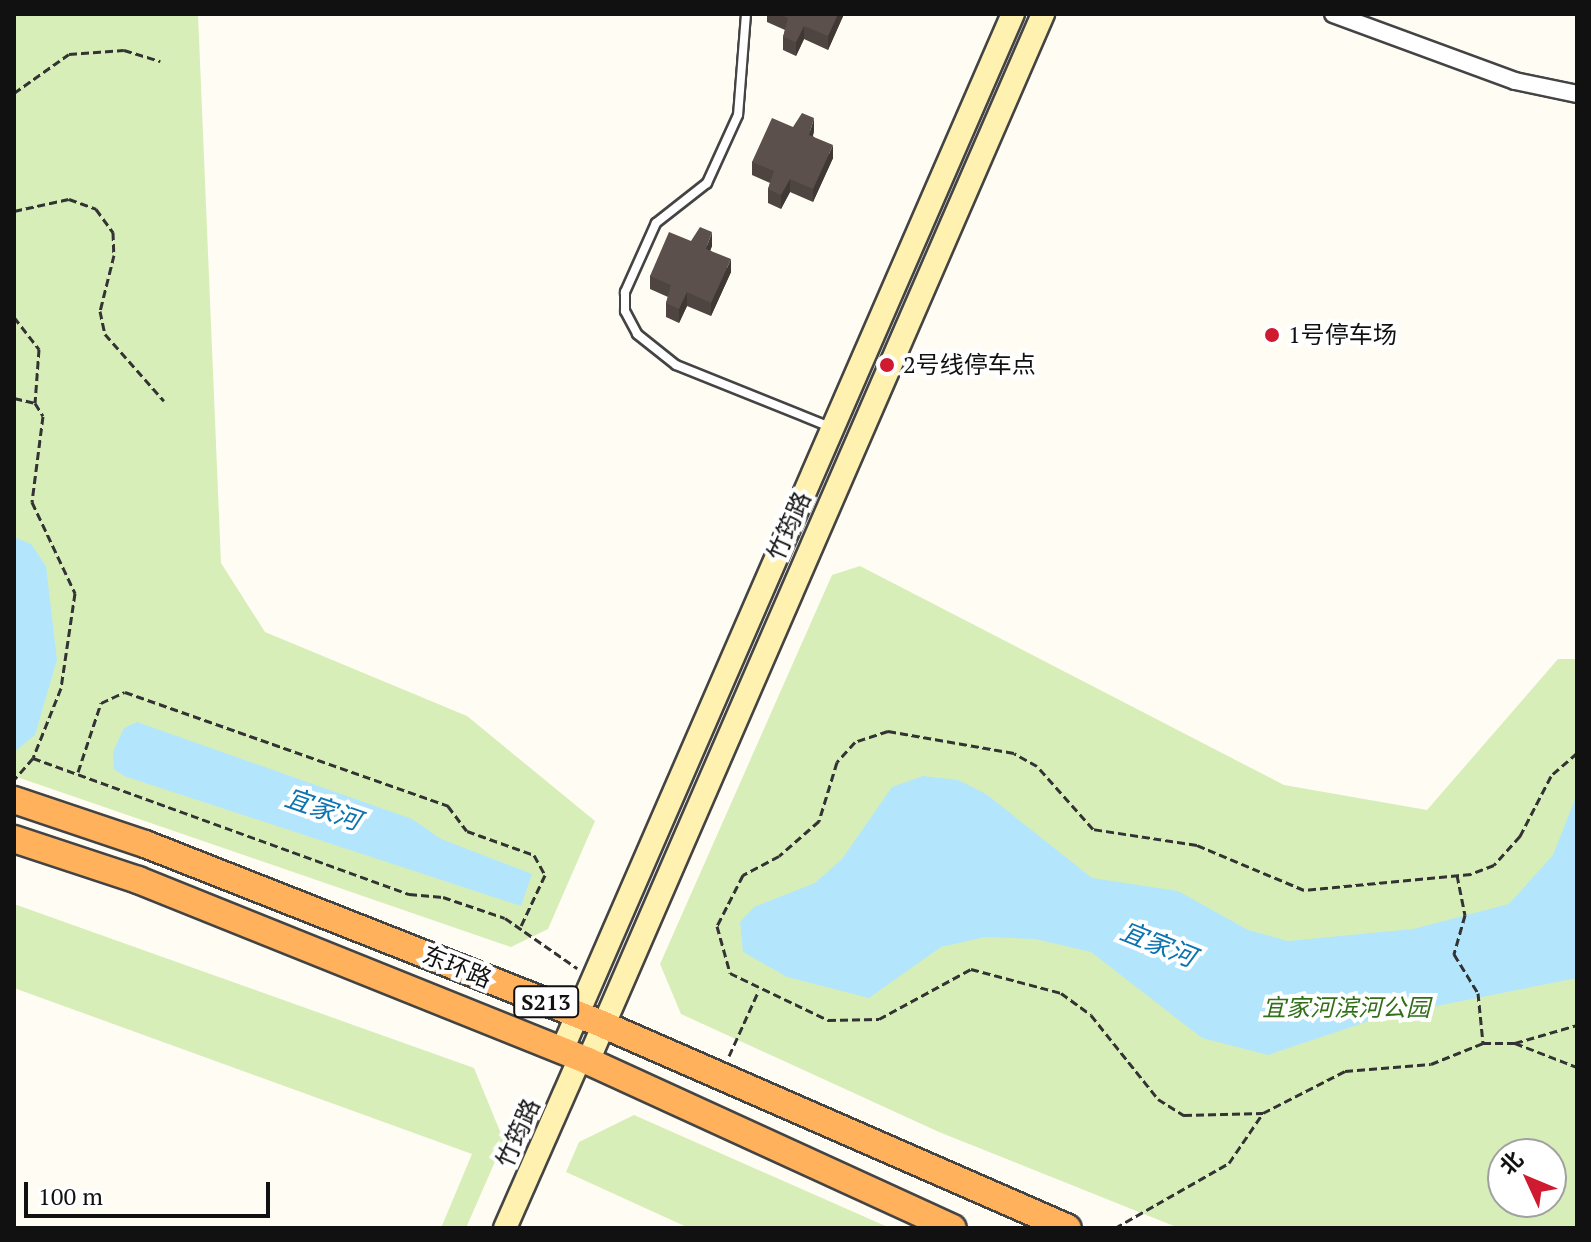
<!DOCTYPE html>
<html>
<head>
<meta charset="utf-8">
<style>
	body { margin:0 }
	#map { position:relative; width:1591px; height:1242px; overflow:hidden; background:#fffcf4; font-family:"PT Serif","Noto Sans SC",serif }
	div>[style] { position:absolute }
	.green>* { inset:0; background:#d8eeb9 }
	.water>* { inset:0; background:#b3e6fc }
	.path>* { height:3px; margin-top:-1.5px; transform-origin:0; background:repeating-linear-gradient(90deg,#333 0 8px,transparent 0 12px) }
	.roads { filter:drop-shadow(2px 0 #444) drop-shadow(-2px 0 #444) drop-shadow(0 2px #444) drop-shadow(0 -2px #444) }
	.service>* { height:8px; margin:-4px; padding:0 4px; transform-origin:4px; border-radius:4px; background:#fff }
	.minor>* { height:16px; margin:-8px; padding:0 8px; transform-origin:8px; border-radius:8px; background:#fff }
	.secondary>* { height:22px; margin:-11px; padding:0 11px; transform-origin:11px; border-radius:11px; background:#fff1af }
	.trunk>* { height:26px; margin:-13px; padding:0 13px; transform-origin:13px; border-radius:13px; background:#ffb25b }
	.wall>* { inset:0; background:#4e4541 }
	.shaded-wall>* { inset:0; background:#403835 }
	.building>* { inset:0; background:#5b504c }
	.dots>* { width:22px; height:22px; translate:-50% -50%; box-sizing:border-box; border:4px solid #fff; border-radius:50% }
	span { translate:-50% -50%; white-space:nowrap; text-align:center; line-height:1.15; -webkit-text-stroke:8px #fff; paint-order:stroke }
	.shield-label span { padding:2px 6px; background:#fff; border:2px solid; border-radius:6px; -webkit-text-stroke-width:0 }
	.shield-label { font-size:22px; color:#111; font-weight:700 }
	.poi-label { font-size:24px; color:#111 }
	.left { translate:0 -50%; text-align:left }
	.street-label { font-size:24px; color:#111 }
	.park-label { font-size:24px; color:#317019; font-style:italic }
	.water-label { font-size:26px; color:#0c74b0; font-style:italic }
	.frame { position:absolute; inset:0; border:16px solid #111; pointer-events:none }
	.north { position:absolute; left:1487px; top:1138px; width:80px; height:80px; box-sizing:border-box; background:#fff; border:2px solid #a0a0a0; border-radius:50%; rotate:314deg; font-size:22px; font-weight:700; line-height:32px; text-align:center; color:#111 }
	.north::after { content:''; display:block; margin:auto; width:28px; height:36px; background:#d01a2f; clip-path:polygon(50% 0,100% 100%,50% 72%,0 100%) }
	.scale { position:absolute; left:24px; top:1182px; width:246px; height:36px; box-sizing:border-box; border:4px solid #111; border-top:0; padding-left:10px; font-size:24px; line-height:28px; white-space:nowrap; color:#111; -webkit-text-stroke:6px #fff; paint-order:stroke }
</style>
</head>
<body>
<div id="map">
	<div class="green">
		<div style="clip-path:polygon(14px 14px,198px 14px,221px 563px,265px 632px,467px 716px,595px 821px,548px 929px,511px 947px,14px 776px)"></div>
		<div style="clip-path:polygon(evenodd,860px 566px,1284px 785px,1427px 810px,1558px 659px,1577px 659px,1577px 1228px,1179px 1228px,939px 1132px,681px 1014px,660px 964px,832px 575px,860px 566px,1503px 1154px,1551px 1154px,1551px 1202px,1503px 1202px,1503px 1154px)"></div>
		<div style="clip-path:polygon(14px 904px,474px 1068px,504px 1141px,466px 1228px,441px 1228px,472px 1154px,14px 988px)"></div>
		<div style="clip-path:polygon(634px 1115px,890px 1228px,689px 1228px,566px 1172px,579px 1142px)"></div>
	</div>
	<div class="water">
		<div style="clip-path:polygon(14px 537px,31px 544px,46px 566px,57px 660px,35px 735px,14px 752px)"></div>
		<div style="clip-path:polygon(137px 722px,412px 819px,441px 839px,532px 874px,521px 906px,124px 776px,114px 769px,113px 752px,124px 728px)"></div>
		<div style="clip-path:polygon(923px 776px,958px 780px,986px 794px,1092px 878px,1178px 891px,1248px 930px,1288px 941px,1413px 929px,1509px 904px,1553px 855px,1577px 794px,1577px 978px,1381px 1017px,1268px 1055px,1202px 1038px,1091px 952px,1035px 939px,985px 937px,941px 947px,869px 998px,787px 977px,743px 952px,740px 922px,754px 907px,815px 883px,842px 859px,892px 787px)"></div>
	</div>
	<div class="path">
		<div style="left:14px;top:93px;width:67px;rotate:-35.3deg"></div>
		<div style="left:69px;top:54px;width:55px;rotate:-4.2deg"></div>
		<div style="left:124px;top:50px;width:38px;rotate:17deg"></div>
		<div style="left:14px;top:211px;width:56px;rotate:-12.3deg"></div>
		<div style="left:69px;top:199px;width:29px;rotate:20deg"></div>
		<div style="left:96px;top:209px;width:29px;rotate:54deg"></div>
		<div style="left:113px;top:232px;width:23px;rotate:88deg"></div>
		<div style="left:114px;top:255px;width:58px;rotate:104deg"></div>
		<div style="left:100px;top:311px;width:24px;rotate:78deg"></div>
		<div style="left:105px;top:334px;width:89px;rotate:48.6deg"></div>
		<div style="left:14px;top:317px;width:41px;rotate:52deg"></div>
		<div style="left:39px;top:349px;width:54px;rotate:94.2deg"></div>
		<div style="left:14px;top:398px;width:22px;rotate:13deg"></div>
		<div style="left:35px;top:403px;width:15px;rotate:58deg"></div>
		<div style="left:43px;top:416px;width:87px;rotate:97.3deg"></div>
		<div style="left:32px;top:502px;width:101px;rotate:64.7deg"></div>
		<div style="left:75px;top:593px;width:96px;rotate:98.4deg"></div>
		<div style="left:61px;top:688px;width:75px;rotate:111.8deg"></div>
		<div style="left:33px;top:758px;width:29px;rotate:131deg"></div>
		<div style="left:1577px;top:753px;width:35px;rotate:139deg"></div>
		<div style="left:1551px;top:776px;width:68px;rotate:117.3deg"></div>
		<div style="left:1520px;top:836px;width:39px;rotate:132deg"></div>
		<div style="left:1494px;top:865px;width:25px;rotate:159deg"></div>
		<div style="left:1471px;top:874px;width:168px;rotate:174.5deg"></div>
		<div style="left:1304px;top:890px;width:116px;rotate:-157.2deg"></div>
		<div style="left:1197px;top:845px;width:105px;rotate:-171.3deg"></div>
		<div style="left:1093px;top:829px;width:84px;rotate:-131.6deg"></div>
		<div style="left:1037px;top:766px;width:26px;rotate:-151deg"></div>
		<div style="left:1014px;top:753px;width:128px;rotate:-170.1deg"></div>
		<div style="left:888px;top:731px;width:35px;rotate:162deg"></div>
		<div style="left:855px;top:742px;width:27px;rotate:132deg"></div>
		<div style="left:837px;top:762px;width:62px;rotate:107deg"></div>
		<div style="left:819px;top:821px;width:53px;rotate:138.8deg"></div>
		<div style="left:779px;top:856px;width:41px;rotate:152.2deg"></div>
		<div style="left:743px;top:875px;width:57px;rotate:117deg"></div>
		<div style="left:717px;top:926px;width:49px;rotate:74.5deg"></div>
		<div style="left:730px;top:973px;width:109px;rotate:25.6deg"></div>
		<div style="left:828px;top:1020px;width:51px;rotate:-1.1deg"></div>
		<div style="left:879px;top:1019px;width:105px;rotate:-28.5deg"></div>
		<div style="left:971px;top:969px;width:93px;rotate:14.9deg"></div>
		<div style="left:1061px;top:993px;width:37px;rotate:36deg"></div>
		<div style="left:1091px;top:1015px;width:107px;rotate:51.4deg"></div>
		<div style="left:1158px;top:1099px;width:31px;rotate:32deg"></div>
		<div style="left:1184px;top:1115px;width:79px;rotate:-1.5deg"></div>
		<div style="left:1263px;top:1113px;width:92px;rotate:-27.1deg"></div>
		<div style="left:1345px;top:1071px;width:86px;rotate:-4.7deg"></div>
		<div style="left:1431px;top:1064px;width:56px;rotate:-22deg"></div>
		<div style="left:1483px;top:1043px;width:32px"></div>
		<div style="left:1515px;top:1043px;width:66px;rotate:21.2deg"></div>
		<div style="left:33px;top:758px;width:400px;rotate:19.9deg"></div>
		<div style="left:409px;top:894px;width:34px;rotate:5deg"></div>
		<div style="left:443px;top:897px;width:65px;rotate:18.7deg"></div>
		<div style="left:505px;top:918px;width:88px;rotate:34.8deg"></div>
		<div style="left:78px;top:772px;width:73px;rotate:-71.6deg"></div>
		<div style="left:101px;top:703px;width:26px;rotate:-25deg"></div>
		<div style="left:125px;top:692px;width:343px;rotate:19.4deg"></div>
		<div style="left:448px;top:806px;width:31px;rotate:53deg"></div>
		<div style="left:467px;top:831px;width:71px;rotate:19.7deg"></div>
		<div style="left:534px;top:855px;width:23px;rotate:61deg"></div>
		<div style="left:545px;top:875px;width:56px;rotate:115.2deg"></div>
		<div style="left:1457px;top:875px;width:41px;rotate:78.7deg"></div>
		<div style="left:1465px;top:915px;width:41px;rotate:105.8deg"></div>
		<div style="left:1454px;top:954px;width:46px;rotate:58.4deg"></div>
		<div style="left:1478px;top:993px;width:50px;rotate:84.3deg"></div>
		<div style="left:1515px;top:1043px;width:65px;rotate:-16.2deg"></div>
		<div style="left:729px;top:1056px;width:72px;rotate:-65.6deg"></div>
		<div style="left:1115px;top:1228px;width:131px;rotate:-29.7deg"></div>
		<div style="left:1229px;top:1163px;width:60px;rotate:-55.8deg"></div>
	</div>
	<div class="roads">
		<div class="service">
			<div style="left:746px;top:14px;width:101px;rotate:94.5deg"></div>
			<div style="left:738px;top:115px;width:75px;rotate:114.5deg"></div>
			<div style="left:707px;top:183px;width:65px;rotate:141.9deg"></div>
			<div style="left:656px;top:223px;width:76px;rotate:114.2deg"></div>
			<div style="left:625px;top:292px;width:19px;rotate:90deg"></div>
			<div style="left:625px;top:311px;width:26px;rotate:62deg"></div>
			<div style="left:637px;top:334px;width:50px;rotate:38.5deg"></div>
			<div style="left:676px;top:365px;width:166px;rotate:21.9deg"></div>
		</div>
		<div class="minor">
			<div style="left:1333px;top:14px;width:194px;rotate:20.2deg"></div>
			<div style="left:1515px;top:81px;width:63px;rotate:11.8deg"></div>
		</div>
		<div class="secondary">
			<div style="left:562px;top:1050px;width:1130px;rotate:-66.48deg"></div>
			<div style="left:588px;top:1061px;width:1142px;rotate:-66.51deg"></div>
			<div style="left:505px;top:1228px;width:186px;rotate:-66.2deg"></div>
		</div>
		<div class="trunk">
			<div style="left:14px;top:800px;width:138px;rotate:18.6deg"></div>
			<div style="left:145px;top:844px;width:493px;rotate:21.5deg"></div>
			<div style="left:604px;top:1025px;width:506px;rotate:23.63deg"></div>
			<div style="left:14px;top:839px;width:131px;rotate:18.3deg"></div>
			<div style="left:138px;top:880px;width:485px;rotate:21.9deg"></div>
			<div style="left:588px;top:1061px;width:401px;rotate:24.6deg"></div>
		</div>
	</div>
	<div class="wall">
		<div style="clip-path:polygon(767px 14px,844px 14px,828px 50px,804px 39px,796px 56px,783px 50px,783px 37px,785px 30px,767px 22px)"></div>
		<div style="clip-path:polygon(793px 127px,814px 131px,813px 136px,833px 158px,813px 202px,790px 192px,781px 209px,768px 203px,768px 189px,770px 183px,752px 175px,752px 162px)"></div>
		<div style="clip-path:polygon(691px 241px,712px 246px,710px 250px,731px 272px,711px 316px,687px 306px,679px 323px,666px 317px,666px 303px,668px 297px,650px 289px,650px 276px)"></div>
	</div>
	<div class="shaded-wall">
		<div style="clip-path:polygon(838px 14px,844px 14px,828px 50px,828px 36px)"></div>
		<div style="clip-path:polygon(804px 26px,804px 39px,796px 56px,796px 42px)"></div>
		<div style="clip-path:polygon(814px 118px,814px 131px,809px 148px,809px 135px)"></div>
		<div style="clip-path:polygon(833px 145px,833px 158px,813px 202px,813px 189px)"></div>
		<div style="clip-path:polygon(790px 179px,790px 192px,781px 209px,781px 195px)"></div>
		<div style="clip-path:polygon(712px 232px,712px 246px,706px 262px,706px 249px)"></div>
		<div style="clip-path:polygon(731px 259px,731px 272px,711px 316px,711px 303px)"></div>
		<div style="clip-path:polygon(687px 292px,687px 306px,679px 323px,679px 309px)"></div>
	</div>
	<div class="building">
		<div style="clip-path:polygon(779px 14px,838px 14px,828px 36px,804px 26px,796px 42px,783px 37px,788px 18px)"></div>
		<div style="clip-path:polygon(802px 113px,814px 118px,809px 135px,833px 145px,813px 189px,790px 179px,781px 195px,768px 189px,774px 171px,752px 162px,772px 118px,793px 127px)"></div>
		<div style="clip-path:polygon(700px 227px,712px 232px,706px 249px,731px 259px,711px 303px,687px 292px,679px 309px,666px 303px,671px 285px,650px 276px,669px 232px,691px 241px)"></div>
	</div>
	<div class="dots">
		<div style="left:1272px;top:335px;background:#d01a2f"></div>
		<div style="left:887px;top:365px;background:#d01a2f"></div>
	</div>
	<div class="shield-label">
		<span style="left:546px;top:1002px">S213</span>
	</div>
	<div class="poi-label">
		<span class="left" style="left:1288px;top:335px">1号停车场</span>
		<span class="left" style="left:903px;top:365px">2号线停车点</span>
	</div>
	<div class="street-label">
		<span style="left:789px;top:526px;rotate:-66deg">竹筠路</span>
		<span style="left:457px;top:967px;rotate:22deg">东环路</span>
		<span style="left:518px;top:1133px;rotate:-66deg">竹筠路</span>
	</div>
	<div class="park-label">
		<span style="left:1346px;top:1008px">宜家河滨河公园</span>
	</div>
	<div class="water-label">
		<span style="left:323px;top:809px;rotate:19deg">宜家河</span>
		<span style="left:1158px;top:944px;rotate:22deg">宜家河</span>
	</div>
	<div class="frame"></div>
	<div class="north">北</div>
	<div class="scale">100 m</div>
</div>
</body>
</html>
